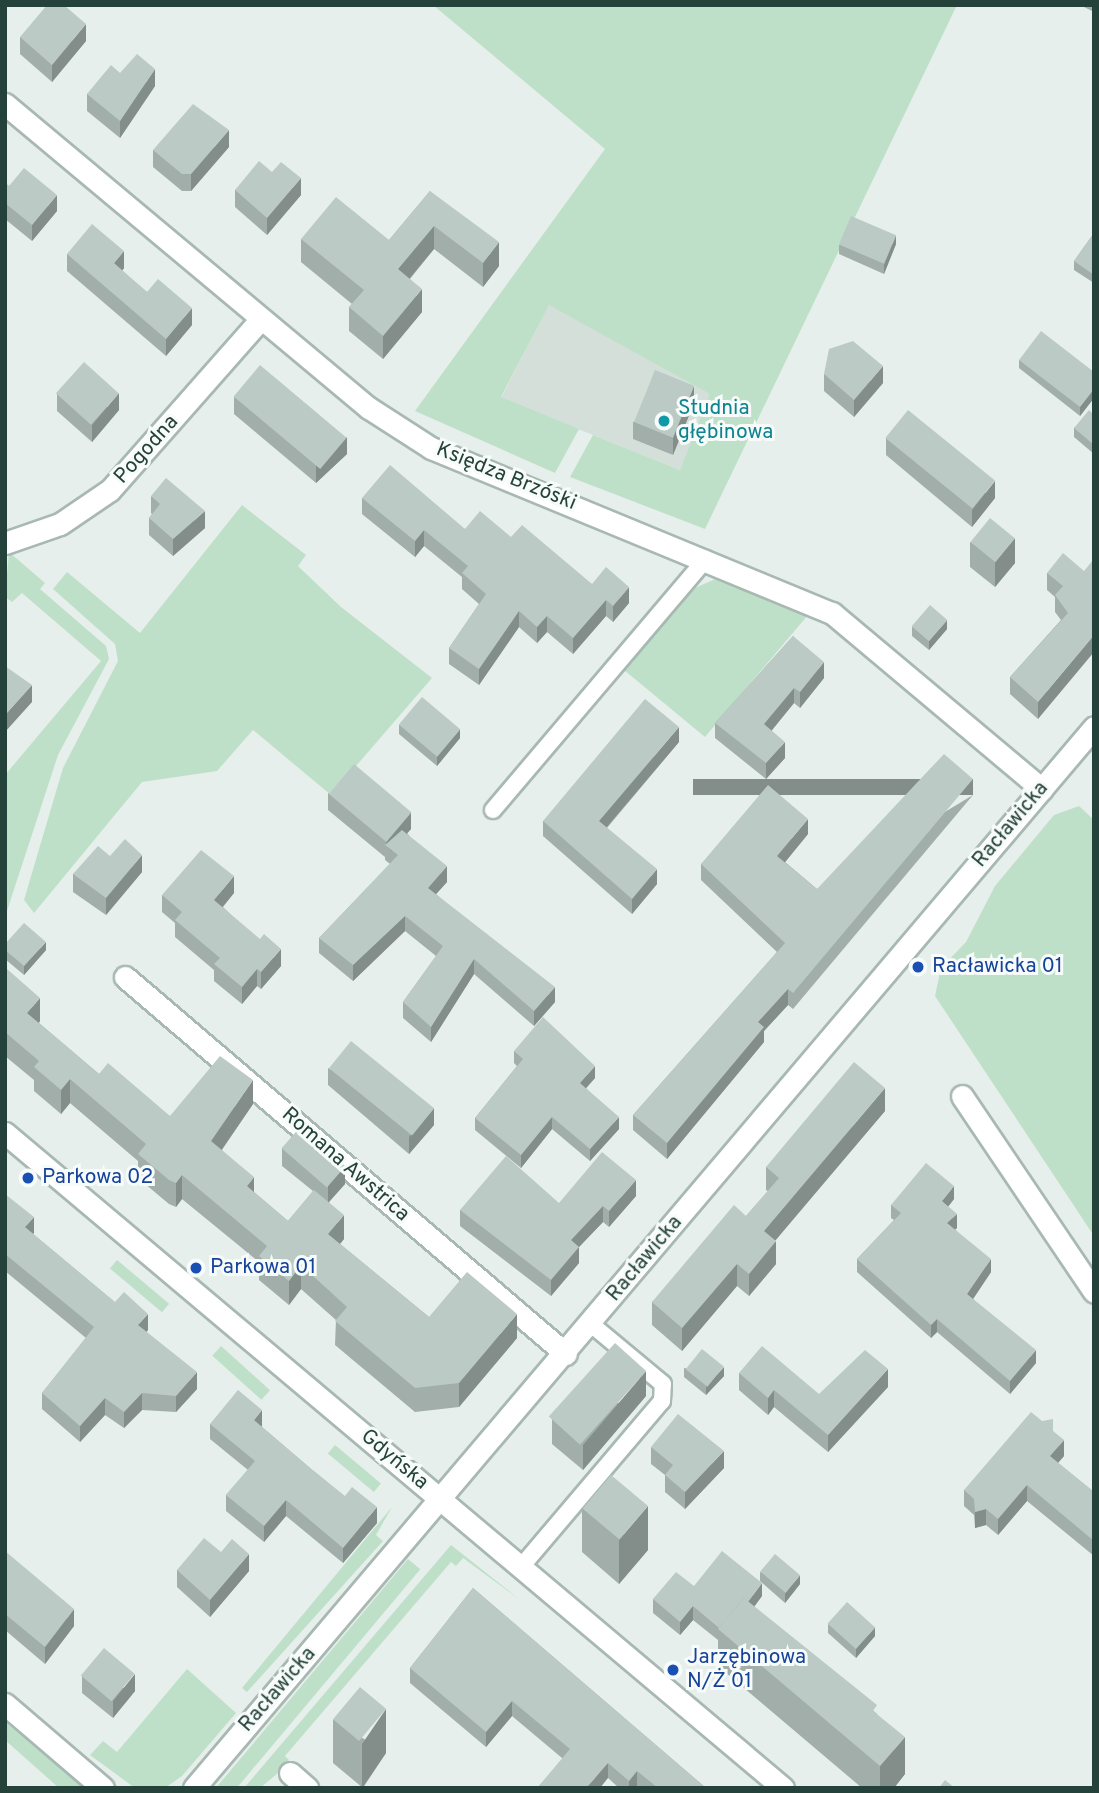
<!DOCTYPE html>
<html>
<head>
<meta charset="utf-8">
<style>
	body { margin:0 }
	#map { position:relative; width:1099px; height:1793px; overflow:hidden; background:#e6efeb; font-family:Overpass,sans-serif }
	div>[style] { position:absolute }
	.built>* { inset:0; background:#d4dfda }
	.green>* { inset:0; background:#bfe0c8; transform-origin:0 0 }
	.roads { filter:drop-shadow(2px 0 #a8b8b2) drop-shadow(-2px 0 #a8b8b2) drop-shadow(0 2px #a8b8b2) drop-shadow(0 -2px #a8b8b2) }
	.lane>* { height:16px; margin:-8px; padding:0 8px; transform-origin:8px; border-radius:8px; background:#fff }
	.street>* { height:21px; margin:-10.5px; padding:0 10.5px; transform-origin:10.5px; border-radius:10.5px; background:#fff }
	.secondary>* { height:21px; margin:-10.5px; padding:0 10.5px; transform-origin:10.5px; border-radius:10.5px; background:#fff }
	.wall>* { inset:0; background:#a1aea9 }
	.shaded-wall>* { inset:0; background:#838d89; transform-origin:0 0 }
	.building>* { inset:0; background:#bbcac4; transform-origin:0 0 }
	.dots>* { width:19px; height:19px; translate:-50% -50%; box-sizing:border-box; border:4px solid #f7fbf9; border-radius:50% }
	span { translate:-50% -50%; white-space:nowrap; text-align:center; line-height:1.15; -webkit-text-stroke:6px #f7fbf9; paint-order:stroke }
	.culture-label { font-size:21px; color:#0d838f }
	.left { translate:0 -50%; text-align:left }
	.street-label { font-size:21px; color:#24423a }
	.transit-label { font-size:21px; color:#164399 }
	.frame { position:absolute; inset:0; border:7px solid #24423a; pointer-events:none }
</style>
</head>
<body>
<div id="map">
	<div class="built">
		<div style="clip-path:polygon(549px 304px,711px 394px,680px 470px,501px 398px)"></div>
	</div>
	<div class="green">
		<div style="clip-path:polygon(433px 5px,957px 5px,705px 529px,570px 477px,593px 435px,680px 470px,710px 394px,549px 305px,501px 397px,579px 429px,555px 473px,415px 411px,605px 149px)"></div>
		<div style="clip-path:polygon(242px 505px,306px 555px,298px 566px,341px 607px,432px 678px,331px 795px,253px 730px,217px 771px,142px 782px,34px 913px,24px 900px,63px 768px,118px 661px,115px 644px,53px 589px,67px 572px,140px 633px)"></div>
		<div style="clip-path:polygon(9px 552px,45px 583px,40px 589px,106px 646px,109px 659px,58px 755px,5px 917px,5px 775px,101px 661px,22px 593px,12px 602px,5px 597px)"></div>
		<div style="clip-path:polygon(720px 577px,808px 615px,705px 737px,624px 670px,690px 590px)"></div>
		<div style="clip-path:polygon(1079px 806px,1094px 820px,1094px 1236px,935px 996px,941px 968px,966px 942px,995px 886px,1054px 815px)"></div>
		<div style="left:117px;top:1260px;width:68px;height:11px;rotate:40deg"></div>
		<div style="left:221px;top:1346px;width:66px;height:13px;rotate:42deg"></div>
		<div style="left:335px;top:1445px;width:60px;height:11px;rotate:40deg"></div>
		<div style="clip-path:polygon(392px 1507px,376px 1535px,383px 1541px,247px 1692px,242px 1688px)"></div>
		<div style="clip-path:polygon(451px 1545px,519px 1599px,463px 1558px,456px 1566px,451px 1562px,285px 1756px,289px 1760px,278px 1773px,260px 1788px,244px 1788px)"></div>
		<div style="left:408px;top:1559px;width:16px;height:301px;rotate:40deg"></div>
		<div style="clip-path:polygon(187px 1669px,236px 1713px,182px 1776px,165px 1788px,135px 1788px,90px 1755px,103px 1741px,117px 1752px)"></div>
		<div style="clip-path:polygon(5px 1722px,6px 1723px,85px 1788px,59px 1788px,5px 1740px)"></div>
	</div>
	<div class="roads">
		<div class="lane">
			<div style="left:493px;top:810px;width:329px;rotate:-49.7deg"></div>
			<div style="left:521px;top:1567px;width:218px;rotate:-49.7deg"></div>
			<div style="left:662px;top:1401px;width:17px;rotate:-87deg"></div>
			<div style="left:663px;top:1384px;width:94px;rotate:-140.2deg"></div>
		</div>
		<div class="street">
			<div style="left:5px;top:104px;width:474px;rotate:39.9deg"></div>
			<div style="left:369px;top:408px;width:74px;rotate:32.8deg"></div>
			<div style="left:431px;top:448px;width:434px;rotate:22.4deg"></div>
			<div style="left:832px;top:613px;width:274px;rotate:40deg"></div>
			<div style="left:5px;top:543px;width:58px;rotate:-19.1deg"></div>
			<div style="left:60px;top:524px;width:60px;rotate:-34.2deg"></div>
			<div style="left:110px;top:490px;width:228px;rotate:-48.6deg"></div>
			<div style="left:125px;top:977px;width:580px;rotate:40.53deg"></div>
			<div style="left:962px;top:1096px;width:236px;rotate:56deg"></div>
			<div style="left:5px;top:1704px;width:129px;rotate:40.6deg"></div>
			<div style="left:290px;top:1773px;width:23px;rotate:41deg"></div>
			<div style="left:194px;top:1788px;width:1391px;rotate:-49.69deg"></div>
		</div>
		<div class="secondary">
			<div style="left:5px;top:1133px;width:1017px;rotate:40.09deg"></div>
		</div>
	</div>
	<div class="wall">
		<div style="clip-path:polygon(1080px 5px,1094px 5px,1094px 12px)"></div>
		<div style="clip-path:polygon(20px 37px,86px 41px,52px 82px,20px 54px)"></div>
		<div style="clip-path:polygon(120px 73px,155px 86px,120px 138px,87px 111px,87px 94px)"></div>
		<div style="clip-path:polygon(229px 147px,191px 191px,182px 191px,153px 167px,153px 150px)"></div>
		<div style="clip-path:polygon(272px 172px,301px 195px,267px 235px,235px 207px,235px 190px)"></div>
		<div style="clip-path:polygon(5px 183px,9px 186px,57px 211px,32px 241px,5px 219px)"></div>
		<div style="clip-path:polygon(430px 191px,499px 266px,483px 287px,434px 249px,410px 279px,422px 312px,383px 359px,349px 331px,349px 307px,352px 304px,301px 262px,301px 239px,389px 240px)"></div>
		<div style="clip-path:polygon(1094px 233px,1094px 283px,1074px 270px,1074px 261px)"></div>
		<div style="clip-path:polygon(896px 244px,884px 274px,839px 254px,839px 245px)"></div>
		<div style="clip-path:polygon(67px 254px,124px 268px,122px 271px,147px 292px,192px 325px,166px 356px,67px 271px)"></div>
		<div style="clip-path:polygon(1019px 360px,1094px 372px,1094px 398px,1080px 416px,1019px 368px)"></div>
		<div style="clip-path:polygon(824px 374px,883px 383px,854px 417px,824px 391px)"></div>
		<div style="clip-path:polygon(57px 394px,119px 410px,92px 442px,57px 411px)"></div>
		<div style="clip-path:polygon(234px 397px,347px 454px,316px 483px,234px 414px)"></div>
		<div style="clip-path:polygon(694px 403px,673px 455px,633px 439px,633px 422px)"></div>
		<div style="clip-path:polygon(1094px 415px,1094px 454px,1074px 437px,1074px 428px)"></div>
		<div style="clip-path:polygon(886px 438px,995px 498px,972px 527px,886px 455px)"></div>
		<div style="clip-path:polygon(151px 496px,205px 528px,173px 556px,149px 535px,149px 518px,152px 514px,151px 513px)"></div>
		<div style="clip-path:polygon(362px 498px,465px 529px,511px 537px,592px 584px,629px 603px,613px 622px,606px 616px,573px 654px,547px 632px,537px 643px,519px 627px,479px 685px,449px 664px,449px 648px,479px 604px,462px 589px,462px 577px,424px 546px,415px 557px,362px 514px)"></div>
		<div style="clip-path:polygon(970px 542px,1015px 563px,995px 587px,970px 567px)"></div>
		<div style="clip-path:polygon(1084px 571px,1038px 719px,1010px 694px,1010px 677px,1061px 620px,1055px 612px,1055px 597px,1047px 590px,1047px 573px)"></div>
		<div style="clip-path:polygon(912px 627px,947px 629px,929px 650px,912px 636px)"></div>
		<div style="clip-path:polygon(793px 636px,824px 678px,800px 708px,794px 703px,771px 731px,785px 758px,766px 779px,715px 738px,715px 723px)"></div>
		<div style="clip-path:polygon(399px 725px,460px 738px,437px 766px,399px 734px)"></div>
		<div style="clip-path:polygon(679px 742px,607px 828px,657px 884px,632px 914px,543px 836px,543px 821px)"></div>
		<div style="clip-path:polygon(328px 793px,411px 829px,407px 833px,447px 882px,436px 894px,555px 1002px,534px 1026px,474px 974px,431px 1042px,403px 1018px,403px 1002px,436px 956px,405px 931px,353px 981px,319px 953px,319px 938px,390px 864px,385px 860px,385px 857px,328px 810px)"></div>
		<div style="clip-path:polygon(973px 795px,793px 1009px,788px 1005px,764px 1031px,764px 1042px,667px 1159px,633px 1130px,633px 1115px,777px 952px,701px 880px,701px 864px,808px 834px,785px 862px,817px 889px)"></div>
		<div style="clip-path:polygon(110px 856px,142px 872px,106px 915px,73px 892px,73px 874px)"></div>
		<div style="clip-path:polygon(234px 893px,223px 907px,281px 966px,261px 989px,257px 986px,242px 1004px,214px 981px,214px 970px,175px 937px,175px 923px,162px 912px,162px 895px)"></div>
		<div style="clip-path:polygon(5px 944px,46px 950px,24px 975px,5px 959px)"></div>
		<div style="clip-path:polygon(5px 971px,40px 1021px,39px 1023px,99px 1074px,170px 1116px,253px 1104px,222px 1150px,254px 1192px,288px 1221px,313px 1191px,282px 1166px,282px 1148px,345px 1184px,329px 1202px,344px 1239px,340px 1244px,429px 1317px,517px 1338px,459px 1407px,415px 1412px,335px 1345px,336px 1320px,301px 1289px,289px 1305px,259px 1280px,259px 1262px,182px 1199px,176px 1207px,169px 1204px,138px 1178px,138px 1161px,70px 1103px,61px 1114px,34px 1091px,34px 1080px,5px 1056px)"></div>
		<div style="clip-path:polygon(514px 1051px,595px 1078px,586px 1088px,619px 1129px,590px 1161px,552px 1129px,521px 1168px,475px 1130px,475px 1118px,517px 1066px,514px 1063px)"></div>
		<div style="clip-path:polygon(328px 1068px,434px 1125px,409px 1154px,328px 1085px)"></div>
		<div style="clip-path:polygon(885px 1111px,775px 1240px,776px 1264px,749px 1296px,737px 1286px,682px 1351px,652px 1325px,652px 1302px,746px 1216px,768px 1191px,766px 1190px,766px 1167px)"></div>
		<div style="clip-path:polygon(5px 1194px,33px 1234px,148px 1330px,146px 1332px,197px 1389px,176px 1412px,142px 1410px,124px 1428px,105px 1415px,80px 1442px,42px 1409px,42px 1393px,86px 1338px,5px 1271px)"></div>
		<div style="clip-path:polygon(636px 1196px,609px 1227px,603px 1222px,579px 1247px,579px 1263px,551px 1296px,460px 1226px,460px 1210px,559px 1203px)"></div>
		<div style="clip-path:polygon(954px 1199px,948px 1207px,957px 1228px,955px 1229px,991px 1272px,973px 1299px,1036px 1363px,1010px 1394px,937px 1332px,931px 1338px,857px 1272px,857px 1259px,894px 1220px,891px 1218px,891px 1205px)"></div>
		<div style="clip-path:polygon(684px 1368px,724px 1376px,706px 1395px,684px 1377px)"></div>
		<div style="clip-path:polygon(739px 1373px,819px 1394px,888px 1387px,828px 1452px,774px 1407px,768px 1415px,739px 1390px)"></div>
		<div style="clip-path:polygon(646px 1396px,583px 1470px,552px 1444px,552px 1419px)"></div>
		<div style="clip-path:polygon(210px 1424px,262px 1426px,262px 1427px,310px 1468px,377px 1523px,343px 1563px,286px 1516px,264px 1542px,226px 1511px,226px 1495px,248px 1470px,210px 1439px)"></div>
		<div style="clip-path:polygon(1053px 1431px,1064px 1456px,1058px 1463px,1094px 1492px,1094px 1556px,1027px 1501px,998px 1535px,986px 1525px,975px 1528px,974px 1515px,964px 1506px,964px 1490px)"></div>
		<div style="clip-path:polygon(651px 1447px,724px 1468px,685px 1509px,665px 1492px,665px 1475px,651px 1464px)"></div>
		<div style="clip-path:polygon(582px 1508px,648px 1550px,619px 1584px,582px 1552px)"></div>
		<div style="clip-path:polygon(5px 1551px,74px 1626px,45px 1664px,5px 1630px)"></div>
		<div style="clip-path:polygon(221px 1552px,249px 1571px,210px 1617px,177px 1587px,177px 1570px)"></div>
		<div style="clip-path:polygon(760px 1572px,800px 1584px,785px 1603px,760px 1581px)"></div>
		<div style="clip-path:polygon(694px 1586px,762px 1596px,754px 1607px,877px 1714px,905px 1774px,894px 1788px,862px 1788px,718px 1666px,718px 1640px,693px 1620px,680px 1635px,653px 1613px,653px 1599px)"></div>
		<div style="clip-path:polygon(473px 1588px,706px 1788px,639px 1788px,637px 1786px,636px 1788px,619px 1788px,608px 1778px,562px 1758px,512px 1716px,486px 1747px,410px 1683px,410px 1668px)"></div>
		<div style="clip-path:polygon(828px 1624px,875px 1636px,856px 1658px,828px 1633px)"></div>
		<div style="clip-path:polygon(82px 1676px,135px 1691px,113px 1718px,82px 1693px)"></div>
		<div style="clip-path:polygon(333px 1719px,386px 1753px,363px 1788px,333px 1763px)"></div>
	</div>
	<div class="shaded-wall">
		<div style="clip-path:polygon(86px 24px,86px 41px,52px 82px,52px 65px)"></div>
		<div style="clip-path:polygon(155px 69px,155px 86px,120px 138px,120px 121px)"></div>
		<div style="clip-path:polygon(229px 130px,229px 147px,191px 191px,191px 174px)"></div>
		<div style="clip-path:polygon(301px 178px,301px 195px,267px 235px,267px 218px)"></div>
		<div style="clip-path:polygon(57px 195px,57px 211px,32px 241px,32px 225px)"></div>
		<div style="clip-path:polygon(434px 226px,434px 249px,398px 292px,398px 269px)"></div>
		<div style="clip-path:polygon(896px 235px,896px 244px,884px 274px,884px 265px)"></div>
		<div style="clip-path:polygon(499px 242px,499px 266px,483px 287px,483px 263px)"></div>
		<div style="clip-path:polygon(124px 251px,124px 268px,114px 281px,114px 263px)"></div>
		<div style="clip-path:polygon(422px 289px,422px 312px,383px 359px,383px 336px)"></div>
		<div style="clip-path:polygon(192px 308px,192px 325px,166px 356px,166px 339px)"></div>
		<div style="clip-path:polygon(883px 366px,883px 383px,854px 417px,854px 400px)"></div>
		<div style="clip-path:polygon(694px 386px,694px 403px,673px 455px,673px 438px)"></div>
		<div style="clip-path:polygon(1094px 389px,1094px 398px,1080px 416px,1080px 407px)"></div>
		<div style="clip-path:polygon(119px 393px,119px 410px,92px 442px,92px 425px)"></div>
		<div style="clip-path:polygon(347px 437px,347px 454px,316px 483px,316px 466px)"></div>
		<div style="clip-path:polygon(995px 481px,995px 498px,972px 527px,972px 510px)"></div>
		<div style="clip-path:polygon(205px 511px,205px 528px,173px 556px,173px 539px)"></div>
		<div style="clip-path:polygon(424px 530px,424px 546px,415px 557px,415px 541px)"></div>
		<div style="clip-path:polygon(1015px 538px,1015px 563px,995px 587px,995px 562px)"></div>
		<div style="clip-path:polygon(629px 587px,629px 603px,613px 622px,613px 606px)"></div>
		<div style="clip-path:polygon(606px 600px,606px 616px,573px 654px,573px 638px)"></div>
		<div style="clip-path:polygon(519px 611px,519px 627px,479px 685px,479px 669px)"></div>
		<div style="clip-path:polygon(547px 616px,547px 632px,537px 643px,537px 627px)"></div>
		<div style="clip-path:polygon(947px 620px,947px 629px,929px 650px,929px 641px)"></div>
		<div style="clip-path:polygon(1094px 635px,1094px 652px,1038px 719px,1038px 702px)"></div>
		<div style="clip-path:polygon(824px 662px,824px 678px,800px 708px,800px 692px)"></div>
		<div style="clip-path:polygon(32px 685px,32px 702px,5px 732px,5px 715px)"></div>
		<div style="clip-path:polygon(794px 688px,794px 703px,764px 740px,764px 724px)"></div>
		<div style="clip-path:polygon(679px 727px,679px 742px,599px 836px,599px 821px)"></div>
		<div style="clip-path:polygon(460px 729px,460px 738px,437px 766px,437px 757px)"></div>
		<div style="clip-path:polygon(785px 742px,785px 758px,766px 779px,766px 763px)"></div>
		<div style="left:973px;top:779px;width:16px;height:280px;rotate:90deg"></div>
		<div style="clip-path:polygon(411px 812px,411px 829px,392px 851px,386px 845px,386px 841px)"></div>
		<div style="clip-path:polygon(808px 819px,808px 834px,777px 872px,777px 856px)"></div>
		<div style="clip-path:polygon(142px 855px,142px 872px,106px 915px,106px 898px)"></div>
		<div style="clip-path:polygon(447px 866px,447px 882px,428px 903px,428px 888px)"></div>
		<div style="clip-path:polygon(657px 869px,657px 884px,632px 914px,632px 899px)"></div>
		<div style="clip-path:polygon(234px 876px,234px 893px,214px 917px,214px 900px)"></div>
		<div style="clip-path:polygon(405px 916px,405px 931px,353px 981px,353px 965px)"></div>
		<div style="clip-path:polygon(46px 942px,46px 950px,24px 975px,24px 966px)"></div>
		<div style="clip-path:polygon(281px 949px,281px 966px,261px 989px,261px 972px)"></div>
		<div style="clip-path:polygon(474px 959px,474px 974px,431px 1042px,431px 1027px)"></div>
		<div style="clip-path:polygon(257px 969px,257px 986px,242px 1004px,242px 987px)"></div>
		<div style="clip-path:polygon(555px 987px,555px 1002px,534px 1026px,534px 1011px)"></div>
		<div style="clip-path:polygon(788px 989px,788px 1005px,764px 1031px,764px 1042px,667px 1159px,667px 1143px,758px 1022px)"></div>
		<div style="clip-path:polygon(40px 998px,40px 1021px,27px 1037px,27px 1013px)"></div>
		<div style="clip-path:polygon(595px 1066px,595px 1078px,580px 1095px,580px 1083px)"></div>
		<div style="clip-path:polygon(70px 1079px,70px 1103px,61px 1114px,61px 1090px)"></div>
		<div style="clip-path:polygon(253px 1080px,253px 1104px,211px 1165px,211px 1141px)"></div>
		<div style="clip-path:polygon(885px 1088px,885px 1111px,764px 1254px,764px 1231px)"></div>
		<div style="clip-path:polygon(434px 1108px,434px 1125px,409px 1154px,409px 1137px)"></div>
		<div style="clip-path:polygon(552px 1117px,552px 1129px,521px 1168px,521px 1155px)"></div>
		<div style="clip-path:polygon(619px 1117px,619px 1129px,590px 1161px,590px 1149px)"></div>
		<div style="clip-path:polygon(345px 1166px,345px 1184px,328px 1203px,328px 1185px)"></div>
		<div style="clip-path:polygon(182px 1175px,182px 1199px,176px 1207px,176px 1183px)"></div>
		<div style="clip-path:polygon(254px 1177px,254px 1201px,247px 1186px)"></div>
		<div style="clip-path:polygon(636px 1180px,636px 1196px,609px 1227px,609px 1211px)"></div>
		<div style="clip-path:polygon(954px 1186px,954px 1199px,942px 1214px,942px 1201px)"></div>
		<div style="clip-path:polygon(603px 1206px,603px 1222px,579px 1247px,579px 1263px,551px 1296px,551px 1280px,571px 1240px)"></div>
		<div style="clip-path:polygon(957px 1214px,957px 1228px,947px 1236px,947px 1223px)"></div>
		<div style="clip-path:polygon(344px 1215px,344px 1239px,328px 1258px,328px 1234px)"></div>
		<div style="clip-path:polygon(34px 1217px,34px 1233px,25px 1244px,25px 1227px)"></div>
		<div style="clip-path:polygon(776px 1241px,776px 1264px,749px 1296px,749px 1274px)"></div>
		<div style="clip-path:polygon(991px 1259px,991px 1272px,967px 1308px,967px 1294px)"></div>
		<div style="clip-path:polygon(737px 1264px,737px 1286px,682px 1351px,682px 1328px)"></div>
		<div style="clip-path:polygon(301px 1265px,301px 1289px,289px 1305px,289px 1281px)"></div>
		<div style="clip-path:polygon(148px 1314px,148px 1330px,138px 1342px,138px 1325px)"></div>
		<div style="clip-path:polygon(517px 1314px,517px 1338px,459px 1407px,459px 1383px)"></div>
		<div style="clip-path:polygon(937px 1319px,937px 1332px,931px 1338px,931px 1325px)"></div>
		<div style="clip-path:polygon(1036px 1350px,1036px 1363px,1010px 1394px,1010px 1381px)"></div>
		<div style="clip-path:polygon(724px 1367px,724px 1376px,706px 1395px,706px 1387px)"></div>
		<div style="clip-path:polygon(888px 1369px,888px 1387px,828px 1452px,828px 1435px)"></div>
		<div style="clip-path:polygon(646px 1371px,646px 1396px,583px 1470px,583px 1445px)"></div>
		<div style="clip-path:polygon(197px 1372px,197px 1389px,176px 1412px,176px 1396px)"></div>
		<div style="clip-path:polygon(774px 1390px,774px 1407px,768px 1415px,768px 1398px)"></div>
		<div style="clip-path:polygon(142px 1393px,142px 1410px,124px 1428px,124px 1412px)"></div>
		<div style="clip-path:polygon(105px 1398px,105px 1415px,80px 1442px,80px 1426px)"></div>
		<div style="clip-path:polygon(262px 1410px,262px 1426px,254px 1436px,254px 1420px)"></div>
		<div style="clip-path:polygon(1064px 1440px,1064px 1456px,1050px 1472px,1050px 1456px)"></div>
		<div style="clip-path:polygon(724px 1451px,724px 1468px,685px 1509px,685px 1492px)"></div>
		<div style="clip-path:polygon(1027px 1485px,1027px 1501px,998px 1535px,998px 1519px)"></div>
		<div style="clip-path:polygon(286px 1500px,286px 1516px,264px 1542px,264px 1526px)"></div>
		<div style="clip-path:polygon(648px 1506px,648px 1550px,619px 1584px,619px 1540px)"></div>
		<div style="clip-path:polygon(377px 1507px,377px 1523px,343px 1563px,343px 1548px)"></div>
		<div style="clip-path:polygon(986px 1509px,986px 1525px,975px 1528px,975px 1512px)"></div>
		<div style="clip-path:polygon(249px 1554px,249px 1571px,210px 1617px,210px 1600px)"></div>
		<div style="clip-path:polygon(800px 1575px,800px 1584px,785px 1603px,785px 1594px)"></div>
		<div style="clip-path:polygon(762px 1583px,762px 1596px,730px 1639px,725px 1633px)"></div>
		<div style="clip-path:polygon(693px 1606px,693px 1620px,680px 1635px,680px 1622px)"></div>
		<div style="clip-path:polygon(74px 1609px,74px 1626px,45px 1664px,45px 1647px)"></div>
		<div style="clip-path:polygon(875px 1627px,875px 1636px,856px 1658px,856px 1649px)"></div>
		<div style="clip-path:polygon(135px 1674px,135px 1691px,113px 1718px,113px 1701px)"></div>
		<div style="clip-path:polygon(512px 1701px,512px 1716px,486px 1747px,486px 1732px)"></div>
		<div style="clip-path:polygon(386px 1709px,386px 1753px,362px 1788px,362px 1744px)"></div>
		<div style="clip-path:polygon(905px 1737px,905px 1774px,894px 1788px,880px 1788px,880px 1766px)"></div>
		<div style="clip-path:polygon(608px 1763px,608px 1778px,600px 1788px,586px 1788px)"></div>
		<div style="clip-path:polygon(637px 1771px,637px 1786px,636px 1788px,629px 1788px,629px 1781px)"></div>
	</div>
	<div class="building">
		<div style="clip-path:polygon(47px 5px,64px 5px,86px 24px,52px 65px,20px 37px)"></div>
		<div style="clip-path:polygon(137px 54px,155px 69px,120px 121px,87px 94px,111px 65px,120px 73px)"></div>
		<div style="clip-path:polygon(193px 104px,229px 130px,191px 174px,182px 174px,153px 150px)"></div>
		<div style="clip-path:polygon(259px 161px,272px 172px,281px 162px,301px 178px,267px 218px,235px 190px)"></div>
		<div style="clip-path:polygon(24px 168px,57px 195px,32px 225px,5px 203px,5px 183px,9px 186px)"></div>
		<div style="clip-path:polygon(430px 191px,499px 242px,483px 263px,434px 226px,398px 269px,422px 289px,383px 336px,349px 307px,364px 290px,301px 239px,336px 197px,389px 240px)"></div>
		<div style="left:851px;top:216px;width:49px;height:31px;rotate:23deg"></div>
		<div style="clip-path:polygon(92px 224px,124px 251px,114px 263px,147px 292px,158px 279px,192px 308px,166px 339px,67px 254px)"></div>
		<div style="clip-path:polygon(1094px 233px,1094px 275px,1074px 261px)"></div>
		<div style="clip-path:polygon(1041px 331px,1094px 372px,1094px 389px,1080px 407px,1019px 360px)"></div>
		<div style="clip-path:polygon(853px 341px,883px 366px,854px 400px,824px 374px,829px 349px)"></div>
		<div style="left:84px;top:362px;width:47px;height:42px;rotate:42deg"></div>
		<div style="left:260px;top:365px;width:113px;height:41px;rotate:40deg"></div>
		<div style="left:655px;top:370px;width:42px;height:56px;rotate:22deg"></div>
		<div style="left:908px;top:410px;width:112px;height:36px;rotate:39deg"></div>
		<div style="clip-path:polygon(1089px 410px,1094px 415px,1094px 445px,1074px 428px)"></div>
		<div style="clip-path:polygon(390px 465px,465px 529px,480px 511px,511px 537px,522px 525px,592px 584px,606px 567px,629px 587px,613px 606px,606px 600px,573px 638px,547px 616px,537px 627px,519px 611px,479px 669px,449px 648px,486px 594px,462px 573px,468px 566px,424px 530px,415px 541px,362px 498px)"></div>
		<div style="clip-path:polygon(166px 478px,205px 511px,173px 539px,149px 518px,160px 504px,151px 496px)"></div>
		<div style="left:990px;top:518px;width:32px;height:31px;rotate:39deg"></div>
		<div style="clip-path:polygon(1063px 553px,1084px 571px,1094px 559px,1094px 635px,1038px 702px,1010px 677px,1068px 613px,1055px 595px,1063px 586px,1047px 573px)"></div>
		<div style="left:930px;top:605px;width:23px;height:28px;rotate:41deg"></div>
		<div style="clip-path:polygon(793px 636px,824px 662px,800px 692px,794px 688px,764px 724px,785px 742px,766px 763px,715px 723px)"></div>
		<div style="clip-path:polygon(5px 666px,32px 685px,5px 715px)"></div>
		<div style="left:422px;top:697px;width:50px;height:36px;rotate:40deg"></div>
		<div style="clip-path:polygon(645px 699px,679px 727px,599px 821px,657px 869px,632px 899px,543px 821px)"></div>
		<div style="clip-path:polygon(944px 754px,973px 779px,793px 993px,788px 989px,758px 1022px,764px 1027px,667px 1143px,633px 1115px,785px 943px,701px 864px,768px 785px,808px 819px,777px 856px,817px 889px)"></div>
		<div style="left:354px;top:764px;width:75px;height:39px;rotate:40deg"></div>
		<div style="clip-path:polygon(402px 830px,447px 866px,428px 888px,555px 987px,534px 1011px,474px 959px,431px 1027px,403px 1002px,443px 946px,405px 916px,353px 965px,319px 938px,398px 855px,385px 845px)"></div>
		<div style="clip-path:polygon(125px 839px,142px 855px,106px 898px,73px 874px,98px 846px,110px 856px)"></div>
		<div style="clip-path:polygon(201px 850px,234px 876px,214px 900px,260px 939px,264px 934px,281px 949px,261px 972px,257px 969px,242px 987px,214px 964px,220px 958px,175px 920px,182px 912px,162px 895px)"></div>
		<div style="clip-path:polygon(24px 923px,46px 942px,24px 966px,5px 950px,5px 944px)"></div>
		<div style="clip-path:polygon(7px 969px,40px 998px,27px 1013px,99px 1074px,108px 1063px,170px 1116px,220px 1056px,253px 1080px,211px 1141px,254px 1177px,247px 1186px,288px 1221px,314px 1190px,344px 1215px,328px 1234px,429px 1317px,467px 1272px,517px 1314px,459px 1383px,415px 1388px,335px 1321px,347px 1307px,301px 1265px,289px 1281px,259px 1256px,267px 1246px,182px 1175px,176px 1183px,169px 1180px,138px 1154px,146px 1144px,70px 1079px,61px 1090px,34px 1067px,39px 1061px,5px 1032px,5px 971px)"></div>
		<div style="clip-path:polygon(543px 1017px,595px 1066px,580px 1083px,619px 1117px,590px 1149px,552px 1117px,521px 1155px,475px 1118px,523px 1059px,514px 1051px)"></div>
		<div style="left:351px;top:1041px;width:107px;height:35px;rotate:39deg"></div>
		<div style="clip-path:polygon(854px 1062px,885px 1088px,764px 1231px,776px 1241px,749px 1274px,737px 1264px,682px 1328px,652px 1302px,734px 1205px,746px 1216px,779px 1178px,766px 1167px)"></div>
		<div style="left:300px;top:1127px;width:60px;height:28px;rotate:41deg"></div>
		<div style="clip-path:polygon(602px 1152px,636px 1180px,609px 1211px,603px 1206px,571px 1240px,579px 1247px,551px 1280px,460px 1210px,506px 1156px,559px 1203px)"></div>
		<div style="clip-path:polygon(926px 1163px,954px 1186px,942px 1201px,957px 1214px,947px 1223px,991px 1259px,967px 1294px,1036px 1350px,1010px 1381px,937px 1319px,931px 1325px,857px 1259px,901px 1213px,891px 1205px)"></div>
		<div style="clip-path:polygon(5px 1194px,34px 1217px,25px 1227px,115px 1302px,124px 1292px,148px 1314px,138px 1325px,197px 1372px,176px 1396px,142px 1393px,124px 1412px,105px 1398px,80px 1426px,42px 1393px,94px 1327px,5px 1254px)"></div>
		<div style="left:615px;top:1343px;width:42px;height:99px;rotate:42deg"></div>
		<div style="clip-path:polygon(762px 1346px,819px 1394px,865px 1350px,888px 1369px,828px 1435px,774px 1390px,768px 1398px,739px 1373px)"></div>
		<div style="left:702px;top:1349px;width:28px;height:26px;rotate:39deg"></div>
		<div style="clip-path:polygon(238px 1390px,262px 1410px,254px 1420px,310px 1468px,345px 1496px,352px 1487px,377px 1507px,343px 1548px,286px 1500px,264px 1526px,226px 1495px,255px 1461px,210px 1424px)"></div>
		<div style="clip-path:polygon(1031px 1412px,1042px 1421px,1053px 1419px,1053px 1431px,1064px 1440px,1050px 1456px,1094px 1492px,1094px 1541px,1027px 1485px,998px 1519px,986px 1509px,975px 1512px,974px 1499px,964px 1490px)"></div>
		<div style="clip-path:polygon(678px 1414px,724px 1451px,685px 1492px,665px 1475px,673px 1465px,651px 1447px)"></div>
		<div style="left:611px;top:1475px;width:48px;height:44px;rotate:40deg"></div>
		<div style="clip-path:polygon(204px 1538px,221px 1552px,232px 1539px,249px 1554px,210px 1600px,177px 1570px)"></div>
		<div style="clip-path:polygon(5px 1551px,74px 1609px,45px 1647px,5px 1614px)"></div>
		<div style="clip-path:polygon(722px 1551px,762px 1583px,748px 1602px,744px 1598px,719px 1628px,693px 1606px,680px 1622px,653px 1599px,676px 1572px,694px 1586px)"></div>
		<div style="left:775px;top:1554px;width:33px;height:23px;rotate:40deg"></div>
		<div style="clip-path:polygon(473px 1588px,706px 1788px,658px 1788px,637px 1771px,629px 1781px,608px 1763px,586px 1788px,537px 1788px,570px 1749px,512px 1701px,486px 1732px,410px 1668px)"></div>
		<div style="clip-path:polygon(744px 1598px,877px 1705px,873px 1711px,905px 1737px,880px 1766px,718px 1629px)"></div>
		<div style="left:847px;top:1602px;width:38px;height:29px;rotate:42deg"></div>
		<div style="left:104px;top:1648px;width:40px;height:36px;rotate:40deg"></div>
		<div style="left:360px;top:1687px;width:34px;height:42px;rotate:40deg"></div>
		<div style="clip-path:polygon(945px 1780px,955px 1788px,939px 1788px)"></div>
	</div>
	<div class="dots">
		<div style="left:664px;top:421px;background:#0f9aa8"></div>
		<div style="left:918px;top:967px;background:#1a4fb4"></div>
		<div style="left:28px;top:1178px;background:#1a4fb4"></div>
		<div style="left:196px;top:1268px;background:#1a4fb4"></div>
		<div style="left:673px;top:1670px;background:#1a4fb4"></div>
	</div>
	<div class="culture-label">
		<span class="left" style="left:678px;top:421px">Studnia<br>głębinowa</span>
	</div>
	<div class="street-label">
		<span style="left:147px;top:450px;rotate:-48deg">Pogodna</span>
		<span style="left:506px;top:477px;rotate:22deg">Księdza Brzóski</span>
		<span style="left:1011px;top:825px;rotate:-50deg">Racławicka</span>
		<span style="left:345px;top:1165px;rotate:41deg">Romana Awstrica</span>
		<span style="left:645px;top:1259px;rotate:-50deg">Racławicka</span>
		<span style="left:394px;top:1460px;rotate:40deg">Gdyńska</span>
		<span style="left:278px;top:1690px;rotate:-49deg">Racławicka</span>
	</div>
	<div class="transit-label">
		<span class="left" style="left:932px;top:967px">Racławicka 01</span>
		<span class="left" style="left:42px;top:1178px">Parkowa 02</span>
		<span class="left" style="left:210px;top:1268px">Parkowa 01</span>
		<span class="left" style="left:687px;top:1670px">Jarzębinowa<br>N/Ż 01</span>
	</div>
	<div class="frame"></div>
</div>
</body>
</html>
